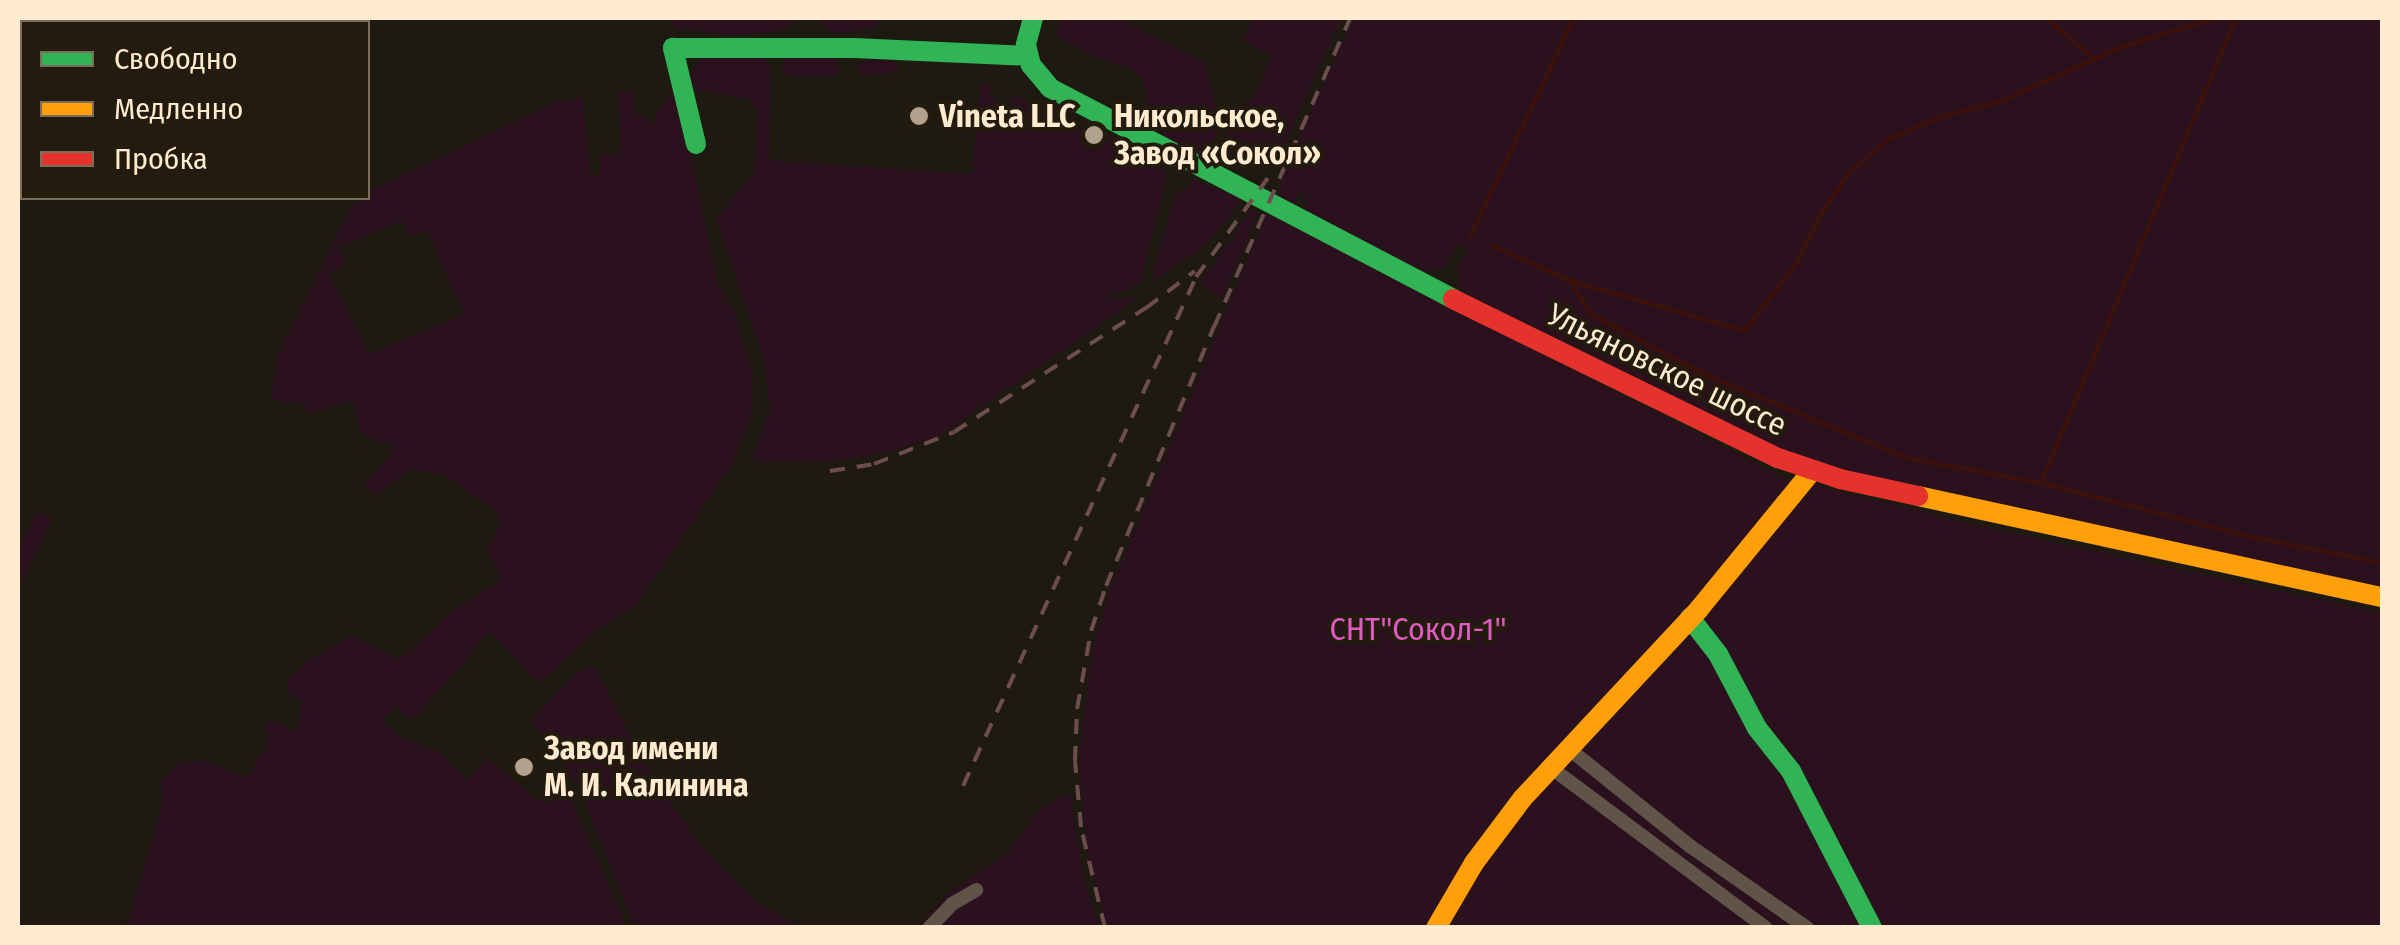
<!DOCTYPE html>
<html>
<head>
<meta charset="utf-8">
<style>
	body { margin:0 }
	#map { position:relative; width:2400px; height:945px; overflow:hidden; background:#1e1a12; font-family:"Fira Sans Condensed",sans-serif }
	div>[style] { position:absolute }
	.green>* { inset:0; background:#2b111e }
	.stream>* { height:4px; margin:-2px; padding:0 2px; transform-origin:2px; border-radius:2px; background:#3e100a }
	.street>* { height:14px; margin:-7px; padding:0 7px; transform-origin:7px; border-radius:7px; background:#5f5447 }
	.fast>* { height:20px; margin:-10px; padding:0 10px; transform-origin:10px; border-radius:10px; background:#30b455 }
	.slow>* { height:20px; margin:-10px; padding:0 10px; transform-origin:10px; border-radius:10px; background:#ff9f0a }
	.jam>* { height:20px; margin:-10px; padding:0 10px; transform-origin:10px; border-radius:10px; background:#e5322d }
	.rail>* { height:4px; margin-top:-2px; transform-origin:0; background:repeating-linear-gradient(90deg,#6d4d4f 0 15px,transparent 0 27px) }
	.dots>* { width:28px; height:28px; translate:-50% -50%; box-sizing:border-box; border:5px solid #231b0d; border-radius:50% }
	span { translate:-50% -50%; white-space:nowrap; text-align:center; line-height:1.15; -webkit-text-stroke:8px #231b0d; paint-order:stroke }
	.poi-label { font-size:32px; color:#ffebcf; font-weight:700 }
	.left { translate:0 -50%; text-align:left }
	.street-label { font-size:32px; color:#ffebcf }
	.park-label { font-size:32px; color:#e159c3 }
	.frame { position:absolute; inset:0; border:20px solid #ffebcf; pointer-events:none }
	.legend { position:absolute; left:20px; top:20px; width:350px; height:180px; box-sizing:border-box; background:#231b0d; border:2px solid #7b6e5b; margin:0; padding:12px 18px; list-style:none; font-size:30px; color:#ffebcf }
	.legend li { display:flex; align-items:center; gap:20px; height:50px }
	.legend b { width:50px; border:2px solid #7b6e5b }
</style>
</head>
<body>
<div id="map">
	<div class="green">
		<div style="clip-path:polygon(18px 18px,213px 18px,210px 22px,22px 22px,22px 43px,18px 41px)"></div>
		<div style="clip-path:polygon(671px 18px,800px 18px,780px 31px,732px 35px,675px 28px)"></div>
		<div style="clip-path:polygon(819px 18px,878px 18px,879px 20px,876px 27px,842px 33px,828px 31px)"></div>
		<div style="clip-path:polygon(1060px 18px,1119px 18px,1205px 63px,1219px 118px,1211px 155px,1204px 157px,1137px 121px,1147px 98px,1144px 81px,1129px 68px,1085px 53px,1056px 35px)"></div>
		<div style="clip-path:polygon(1254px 18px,1341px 18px,1283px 148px,1261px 165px,1234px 157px,1224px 145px,1228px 117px,1255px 95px,1272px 56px,1242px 40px)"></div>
		<div style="clip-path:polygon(1354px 18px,2382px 18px,2382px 589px,1835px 471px,1744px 434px,1576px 346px,1484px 306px,1458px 286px,1458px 268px,1467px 251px,1458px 243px,1443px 269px,1423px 272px,1307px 212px,1305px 196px,1298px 190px,1296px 207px,1277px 198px,1292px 153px)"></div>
		<div style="clip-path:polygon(702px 53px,765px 58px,770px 69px,769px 160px,972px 174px,981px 83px,991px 85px,989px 96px,1008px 109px,1014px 94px,1088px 131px,1086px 137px,1098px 143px,1102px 137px,1110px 136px,1154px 154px,1167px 176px,1141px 281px,1126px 292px,1109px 293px,1110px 299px,1140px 297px,939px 436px,886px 453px,822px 463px,752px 461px,770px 410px,765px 363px,716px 218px,754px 173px,758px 108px,747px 99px,698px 90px,689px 79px)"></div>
		<div style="clip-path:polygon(837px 55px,838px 74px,832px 77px,788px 77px,782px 72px,785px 57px)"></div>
		<div style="clip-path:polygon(868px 58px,894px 61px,899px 72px,862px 76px,857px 65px)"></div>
		<div style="clip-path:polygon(evenodd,673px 89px,678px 91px,717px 281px,734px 312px,753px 375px,751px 418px,731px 466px,636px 605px,600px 628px,550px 674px,538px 682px,490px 631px,418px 715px,409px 720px,397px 706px,382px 719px,395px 734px,438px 752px,466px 780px,487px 757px,537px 801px,541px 797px,549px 803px,562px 788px,556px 782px,561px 777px,627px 927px,126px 928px,163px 803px,160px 782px,179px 763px,203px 760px,248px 778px,268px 742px,265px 724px,273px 720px,294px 731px,298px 723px,301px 700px,287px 693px,288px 682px,304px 663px,352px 636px,400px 659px,452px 611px,501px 580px,487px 550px,500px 523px,496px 511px,443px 474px,409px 470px,377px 495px,364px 486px,390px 456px,394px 443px,375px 441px,362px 433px,352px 401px,308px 414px,305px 404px,271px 400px,278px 354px,352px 205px,368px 198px,368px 192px,553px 103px,582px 97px,591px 174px,600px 176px,601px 154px,621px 153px,618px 92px,634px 91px,635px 112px,651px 123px,673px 89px,402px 221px,410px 237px,427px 230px,464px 314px,369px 354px,329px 273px,346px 264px,339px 247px,402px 221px)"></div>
		<div style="clip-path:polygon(1193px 180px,1244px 198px,1204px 246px,1150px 283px,1174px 197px)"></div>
		<div style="clip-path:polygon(1251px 209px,1258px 213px,1222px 298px,1200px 284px)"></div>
		<div style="clip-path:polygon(1267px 213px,1782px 477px,1976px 525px,2382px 613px,2382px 927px,1108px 928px,1087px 848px,1081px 792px,1079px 756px,1092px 652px,1109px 592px)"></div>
		<div style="clip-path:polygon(37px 512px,52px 518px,18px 589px,18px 550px)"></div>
		<div style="clip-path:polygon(590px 666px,597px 671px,647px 768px,700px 845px,756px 902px,801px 927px,635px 927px,579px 788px,532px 720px,576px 673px)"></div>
		<div style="clip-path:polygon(1070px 794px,1085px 885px,1100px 927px,917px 928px,953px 889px,1007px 854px,1036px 814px,1057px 797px)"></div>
	</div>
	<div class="stream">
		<div style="left:2046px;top:18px;width:60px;rotate:40.3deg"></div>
		<div style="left:1470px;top:237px;width:242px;rotate:-64.6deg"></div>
		<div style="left:1492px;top:246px;width:86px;rotate:23.9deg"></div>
		<div style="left:1571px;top:281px;width:181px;rotate:16deg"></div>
		<div style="left:1745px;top:331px;width:84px;rotate:-52.7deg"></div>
		<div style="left:1796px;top:264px;width:58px;rotate:-63.4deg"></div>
		<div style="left:1822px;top:212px;width:49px;rotate:-55deg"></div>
		<div style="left:1850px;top:172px;width:51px;rotate:-40.2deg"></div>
		<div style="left:1889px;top:139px;width:56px;rotate:-23.3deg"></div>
		<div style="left:1940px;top:117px;width:61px;rotate:-14.3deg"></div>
		<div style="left:1999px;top:102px;width:135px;rotate:-24.1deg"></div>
		<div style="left:2122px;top:47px;width:98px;rotate:-17.1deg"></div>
		<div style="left:1571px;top:281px;width:38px;rotate:60deg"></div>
		<div style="left:1590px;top:314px;width:133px;rotate:27.7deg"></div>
		<div style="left:1708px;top:376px;width:215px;rotate:22.4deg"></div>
		<div style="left:1907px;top:458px;width:136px;rotate:10.6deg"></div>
		<div style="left:2041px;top:483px;width:217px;rotate:14.4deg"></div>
		<div style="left:2251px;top:537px;width:134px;rotate:11.2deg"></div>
		<div style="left:2041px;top:483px;width:504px;rotate:-67.25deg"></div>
	</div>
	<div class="street">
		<div style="left:1568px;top:748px;width:156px;rotate:38.8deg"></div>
		<div style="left:1690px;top:846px;width:143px;rotate:35deg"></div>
		<div style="left:1550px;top:767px;width:269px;rotate:36.7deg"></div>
		<div style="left:929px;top:928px;width:33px;rotate:-46deg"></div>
		<div style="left:952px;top:904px;width:28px;rotate:-30deg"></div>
	</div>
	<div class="fast">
		<div style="left:1033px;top:18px;width:28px;rotate:105deg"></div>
		<div style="left:1026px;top:45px;width:21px;rotate:76deg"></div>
		<div style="left:1031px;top:65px;width:30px;rotate:50deg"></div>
		<div style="left:1050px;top:88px;width:455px;rotate:27.6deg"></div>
		<div style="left:696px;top:144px;width:99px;rotate:-103.5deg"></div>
		<div style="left:673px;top:48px;width:181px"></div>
		<div style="left:854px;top:48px;width:173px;rotate:2.6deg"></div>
		<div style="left:1690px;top:618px;width:46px;rotate:52.1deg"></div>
		<div style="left:1718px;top:654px;width:84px;rotate:62.2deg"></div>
		<div style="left:1757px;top:728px;width:55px;rotate:51.7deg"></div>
		<div style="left:1791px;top:771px;width:177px;rotate:62.7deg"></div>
	</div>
	<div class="slow">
		<div style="left:1918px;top:496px;width:475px;rotate:12.3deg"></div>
		<div style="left:1436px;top:928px;width:75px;rotate:-59.7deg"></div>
		<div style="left:1474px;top:863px;width:80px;rotate:-53.1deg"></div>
		<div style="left:1522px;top:799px;width:260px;rotate:-47deg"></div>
		<div style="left:1699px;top:609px;width:178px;rotate:-50.7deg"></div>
	</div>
	<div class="jam">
		<div style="left:1453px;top:299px;width:362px;rotate:26.1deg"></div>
		<div style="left:1778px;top:458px;width:65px;rotate:18.7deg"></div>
		<div style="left:1840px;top:479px;width:80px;rotate:12.3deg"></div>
	</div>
	<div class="rail">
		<div style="left:830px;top:471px;width:45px;rotate:-9deg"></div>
		<div style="left:874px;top:464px;width:86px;rotate:-21.8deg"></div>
		<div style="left:954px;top:432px;width:229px;rotate:-32.9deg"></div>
		<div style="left:1146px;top:308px;width:61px;rotate:-37.1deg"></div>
		<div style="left:963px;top:786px;width:560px;rotate:-65.4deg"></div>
		<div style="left:1196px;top:277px;width:122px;rotate:-54deg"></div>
		<div style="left:1105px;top:928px;width:104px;rotate:-103.4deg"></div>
		<div style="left:1081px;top:827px;width:66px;rotate:-95.2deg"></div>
		<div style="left:1075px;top:761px;width:52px;rotate:-87.8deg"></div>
		<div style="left:1077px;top:709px;width:79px;rotate:-79.8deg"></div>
		<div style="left:1091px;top:631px;width:47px;rotate:-71.6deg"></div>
		<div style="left:1106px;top:586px;width:281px;rotate:-67.4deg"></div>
		<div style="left:1214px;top:327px;width:338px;rotate:-66.2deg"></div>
	</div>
	<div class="dots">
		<div style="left:919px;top:116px;background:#b0a28d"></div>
		<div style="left:1094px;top:135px;background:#b0a28d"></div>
		<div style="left:524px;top:767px;background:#b0a28d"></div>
	</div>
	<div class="poi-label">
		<span class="left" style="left:939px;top:116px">Vineta LLC</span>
		<span class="left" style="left:1114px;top:135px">Никольское,<br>Завод «Сокол»</span>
		<span class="left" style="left:544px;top:767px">Завод имени<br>М. И. Калинина</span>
	</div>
	<div class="street-label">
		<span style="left:1667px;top:370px;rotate:26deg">Ульяновское шоссе</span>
	</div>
	<div class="park-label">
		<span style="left:1418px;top:629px">СНТ"Сокол-1"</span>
	</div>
	<div class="frame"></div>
	<ul class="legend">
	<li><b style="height:12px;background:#30b455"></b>Свободно</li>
	<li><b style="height:12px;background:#ff9f0a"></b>Медленно</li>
	<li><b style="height:12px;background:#e5322d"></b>Пробка</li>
	</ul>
</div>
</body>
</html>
